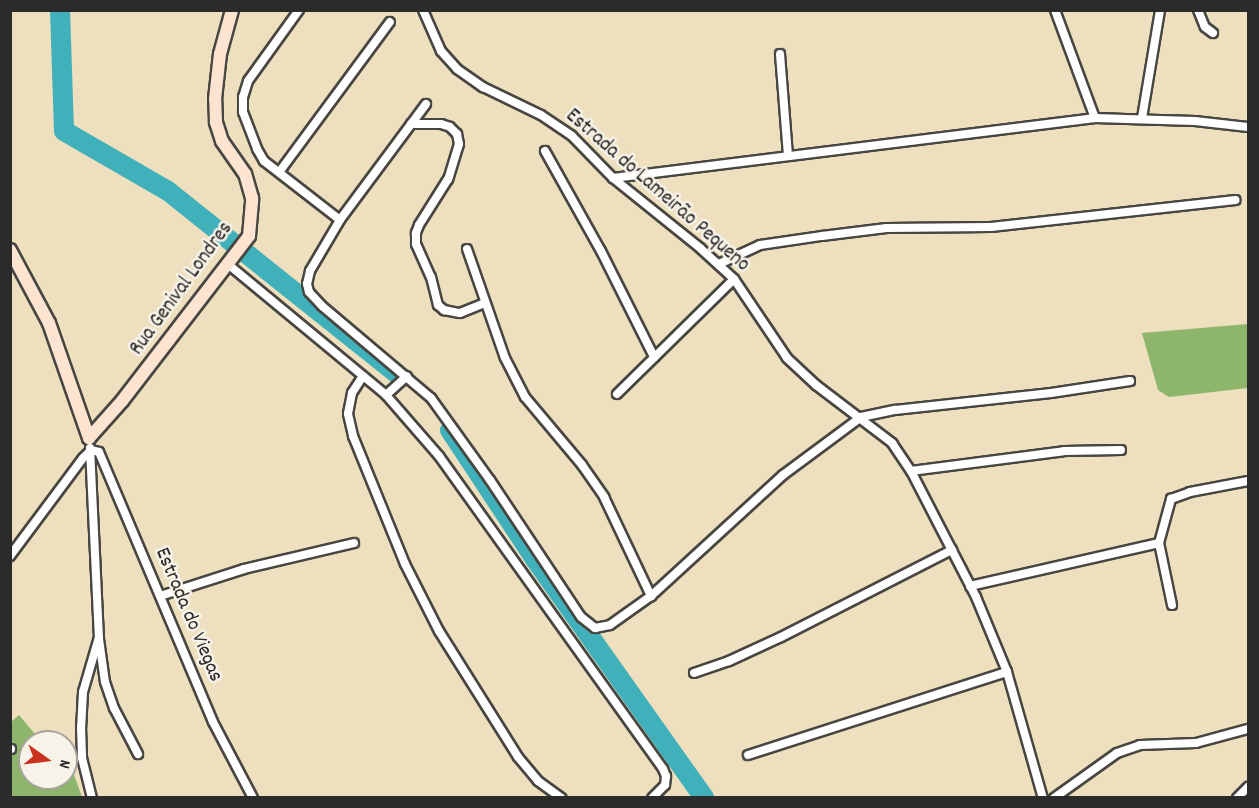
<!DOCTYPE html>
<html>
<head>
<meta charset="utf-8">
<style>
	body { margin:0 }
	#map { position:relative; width:1259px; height:808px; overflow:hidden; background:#eedfbe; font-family:Dekko,sans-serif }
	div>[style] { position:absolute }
	.forest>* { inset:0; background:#8db66c }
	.river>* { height:20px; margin:-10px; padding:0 10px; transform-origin:10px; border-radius:10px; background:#40b0ba }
	.roads { filter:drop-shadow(2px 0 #484641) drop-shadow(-2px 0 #484641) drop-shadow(0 2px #484641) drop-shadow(0 -2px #484641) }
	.street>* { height:8px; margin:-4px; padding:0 4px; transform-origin:4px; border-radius:4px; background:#fff }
	.secondary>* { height:12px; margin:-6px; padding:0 6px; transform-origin:6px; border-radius:6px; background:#fde4d1 }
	span { translate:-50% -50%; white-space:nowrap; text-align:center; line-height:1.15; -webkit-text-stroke:5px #f7f3e8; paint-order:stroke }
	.street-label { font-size:21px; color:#2b2b2b }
	.frame { position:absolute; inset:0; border:12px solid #2b2b2b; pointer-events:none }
	.north { position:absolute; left:18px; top:730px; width:60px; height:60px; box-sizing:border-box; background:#f7f3e8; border:2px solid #a5a39c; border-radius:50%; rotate:104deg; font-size:16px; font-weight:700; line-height:24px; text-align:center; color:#2b2b2b }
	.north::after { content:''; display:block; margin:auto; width:21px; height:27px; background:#c8321e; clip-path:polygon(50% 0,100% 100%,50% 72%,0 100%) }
</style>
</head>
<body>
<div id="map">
	<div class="forest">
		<div style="clip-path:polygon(1248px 324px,1248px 388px,1169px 397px,1158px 390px,1142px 333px)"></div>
		<div style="clip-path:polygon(19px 715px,40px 740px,41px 742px,30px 742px,30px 778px,66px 778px,73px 772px,82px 797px,11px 798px,11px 722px)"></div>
	</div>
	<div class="river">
		<div style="left:60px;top:10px;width:121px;rotate:88.1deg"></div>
		<div style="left:64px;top:131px;width:120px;rotate:30deg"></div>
		<div style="left:168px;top:191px;width:293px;rotate:38.6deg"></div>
		<div style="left:450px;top:430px;width:154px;rotate:56.6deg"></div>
		<div style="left:535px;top:559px;width:293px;rotate:54.7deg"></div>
	</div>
	<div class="roads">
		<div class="street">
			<div style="left:299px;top:10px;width:87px;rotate:125.7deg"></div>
			<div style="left:248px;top:81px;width:17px;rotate:107deg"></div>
			<div style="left:243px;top:97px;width:15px;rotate:90deg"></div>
			<div style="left:243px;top:112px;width:40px;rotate:69deg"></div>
			<div style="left:257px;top:149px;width:14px;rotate:60deg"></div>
			<div style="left:264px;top:161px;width:96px;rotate:37.8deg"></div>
			<div style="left:423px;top:10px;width:45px;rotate:66.3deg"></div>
			<div style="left:441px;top:51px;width:24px;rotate:48deg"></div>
			<div style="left:457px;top:69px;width:32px;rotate:35deg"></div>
			<div style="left:483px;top:87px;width:64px;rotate:25.8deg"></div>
			<div style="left:541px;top:115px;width:37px;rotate:34deg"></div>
			<div style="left:572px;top:136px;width:59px;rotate:45.7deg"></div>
			<div style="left:613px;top:178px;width:112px;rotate:38.8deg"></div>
			<div style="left:700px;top:248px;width:46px;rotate:42.4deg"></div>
			<div style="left:734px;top:279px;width:95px;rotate:56.1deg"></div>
			<div style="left:787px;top:358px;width:40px;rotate:43deg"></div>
			<div style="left:816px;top:385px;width:96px;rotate:37.3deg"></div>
			<div style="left:892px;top:443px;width:34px;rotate:56deg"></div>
			<div style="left:911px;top:471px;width:142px;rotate:62.7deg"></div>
			<div style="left:976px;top:597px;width:81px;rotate:67.5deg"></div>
			<div style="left:1007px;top:672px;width:131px;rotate:74.1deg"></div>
			<div style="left:1055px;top:10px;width:115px;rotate:69.7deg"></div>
			<div style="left:1198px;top:10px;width:18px;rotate:68deg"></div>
			<div style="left:1205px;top:27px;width:10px;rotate:37deg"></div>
			<div style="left:780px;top:54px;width:102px;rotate:85.5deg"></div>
			<div style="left:426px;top:104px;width:144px;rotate:126.6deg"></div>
			<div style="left:340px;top:220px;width:59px;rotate:120.5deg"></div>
			<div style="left:310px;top:271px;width:13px;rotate:103deg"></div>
			<div style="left:307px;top:284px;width:8px;rotate:76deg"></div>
			<div style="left:309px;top:292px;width:19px;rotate:47deg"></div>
			<div style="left:322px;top:306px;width:143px;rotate:40.2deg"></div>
			<div style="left:431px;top:398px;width:101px;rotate:54.3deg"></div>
			<div style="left:490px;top:480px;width:164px;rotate:56.4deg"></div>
			<div style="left:581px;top:617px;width:18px;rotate:38deg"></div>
			<div style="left:595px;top:628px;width:15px;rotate:-11deg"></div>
			<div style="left:610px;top:625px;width:50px;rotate:-35.3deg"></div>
			<div style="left:651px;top:596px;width:179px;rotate:-42.5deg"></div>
			<div style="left:783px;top:475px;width:97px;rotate:-36.6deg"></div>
			<div style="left:861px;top:417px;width:35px;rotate:-12deg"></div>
			<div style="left:895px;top:410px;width:157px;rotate:-6.2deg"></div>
			<div style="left:1051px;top:393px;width:80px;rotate:-8.6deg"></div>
			<div style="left:1142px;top:118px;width:109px;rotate:-80.5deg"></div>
			<div style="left:411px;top:124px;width:30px"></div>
			<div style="left:441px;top:124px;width:9px;rotate:18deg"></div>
			<div style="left:450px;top:127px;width:10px;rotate:45deg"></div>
			<div style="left:457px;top:134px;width:10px;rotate:79deg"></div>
			<div style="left:459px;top:144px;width:37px;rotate:107deg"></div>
			<div style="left:448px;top:179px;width:54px;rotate:122.2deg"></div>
			<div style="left:419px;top:225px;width:9px;rotate:111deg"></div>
			<div style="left:416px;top:233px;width:11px;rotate:90deg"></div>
			<div style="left:416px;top:244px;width:36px;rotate:66deg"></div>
			<div style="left:431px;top:277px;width:29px;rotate:76deg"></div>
			<div style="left:438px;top:305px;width:8px;rotate:40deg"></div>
			<div style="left:444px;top:310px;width:16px;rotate:11deg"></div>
			<div style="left:460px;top:313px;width:27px;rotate:-22deg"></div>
			<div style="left:545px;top:151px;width:115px;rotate:60.8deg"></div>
			<div style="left:601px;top:251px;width:119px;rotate:63.4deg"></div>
			<div style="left:280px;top:171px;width:185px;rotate:-53.6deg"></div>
			<div style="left:613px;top:178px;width:486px;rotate:-7.1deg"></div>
			<div style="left:1095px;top:118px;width:100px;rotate:1.7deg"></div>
			<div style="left:1195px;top:121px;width:53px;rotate:6.5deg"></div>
			<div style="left:467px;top:249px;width:115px;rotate:70.8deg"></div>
			<div style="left:505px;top:358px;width:44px;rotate:62.9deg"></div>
			<div style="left:525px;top:397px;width:89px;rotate:50deg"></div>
			<div style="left:582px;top:465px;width:39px;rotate:55deg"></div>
			<div style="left:604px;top:497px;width:110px;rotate:64.6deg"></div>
			<div style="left:719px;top:264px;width:45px;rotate:-24.9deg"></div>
			<div style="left:760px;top:245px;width:63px;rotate:-8.3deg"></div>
			<div style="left:822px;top:236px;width:65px;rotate:-7deg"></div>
			<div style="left:887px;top:228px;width:104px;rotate:-0.6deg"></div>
			<div style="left:991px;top:227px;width:246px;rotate:-6.3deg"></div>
			<div style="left:229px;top:265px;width:204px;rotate:39.6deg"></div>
			<div style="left:386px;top:395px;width:81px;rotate:49deg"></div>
			<div style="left:439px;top:456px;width:385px;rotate:54.4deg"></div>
			<div style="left:663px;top:769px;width:8px;rotate:67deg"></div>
			<div style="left:666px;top:776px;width:9px;rotate:96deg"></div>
			<div style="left:665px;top:785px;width:18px;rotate:135deg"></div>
			<div style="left:363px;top:376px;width:20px;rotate:123deg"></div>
			<div style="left:352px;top:393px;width:21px;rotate:101deg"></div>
			<div style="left:348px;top:414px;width:23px;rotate:77deg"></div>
			<div style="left:353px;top:436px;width:138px;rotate:67.9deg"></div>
			<div style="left:405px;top:564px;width:75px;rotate:63.1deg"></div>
			<div style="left:439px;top:631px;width:149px;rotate:57.9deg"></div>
			<div style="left:518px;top:757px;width:31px;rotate:50deg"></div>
			<div style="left:538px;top:781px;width:29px;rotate:36deg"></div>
			<div style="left:617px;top:394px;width:164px;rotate:-44.5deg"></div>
			<div style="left:386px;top:395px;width:28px;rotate:-42deg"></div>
			<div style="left:90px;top:448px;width:189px;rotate:87.3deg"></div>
			<div style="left:99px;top:637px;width:57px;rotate:106.2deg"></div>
			<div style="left:83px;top:692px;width:35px;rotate:93deg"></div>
			<div style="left:81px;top:727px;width:31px;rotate:88deg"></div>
			<div style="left:82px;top:758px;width:41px;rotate:76deg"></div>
			<div style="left:911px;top:471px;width:154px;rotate:-7.4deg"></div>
			<div style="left:1064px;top:451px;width:57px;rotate:-1deg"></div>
			<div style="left:10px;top:556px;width:122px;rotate:-53.3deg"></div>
			<div style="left:83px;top:458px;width:11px;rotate:-45deg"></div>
			<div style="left:91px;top:450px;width:8px;rotate:14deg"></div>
			<div style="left:99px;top:452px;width:293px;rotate:67.1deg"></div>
			<div style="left:213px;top:722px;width:86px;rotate:62.2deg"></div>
			<div style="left:970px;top:586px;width:194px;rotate:-12.8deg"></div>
			<div style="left:160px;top:596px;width:88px;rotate:-17.8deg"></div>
			<div style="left:244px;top:569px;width:113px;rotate:-13.3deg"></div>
			<div style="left:1172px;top:605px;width:63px;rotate:-101.8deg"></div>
			<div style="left:1159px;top:543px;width:46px;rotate:-74.7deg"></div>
			<div style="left:1171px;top:499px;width:20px;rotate:-20deg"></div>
			<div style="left:1190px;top:492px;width:59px;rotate:-10.7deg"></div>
			<div style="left:99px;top:639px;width:43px;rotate:82.1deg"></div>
			<div style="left:105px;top:682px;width:28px;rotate:71deg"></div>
			<div style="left:114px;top:708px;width:52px;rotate:62.4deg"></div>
			<div style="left:694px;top:673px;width:37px;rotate:-19deg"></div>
			<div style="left:729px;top:661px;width:57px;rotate:-24.8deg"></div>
			<div style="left:781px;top:637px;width:192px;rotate:-27deg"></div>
			<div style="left:10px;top:749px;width:1px"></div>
			<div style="left:748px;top:755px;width:272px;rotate:-17.8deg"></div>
			<div style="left:1054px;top:798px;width:77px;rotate:-35.5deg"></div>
			<div style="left:1117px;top:753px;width:24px;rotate:-19deg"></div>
			<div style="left:1140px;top:745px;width:56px;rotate:-2deg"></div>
			<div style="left:1196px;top:743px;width:54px;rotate:-15.1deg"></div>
			<div style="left:1237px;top:798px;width:16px;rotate:-45deg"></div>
		</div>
		<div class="secondary">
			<div style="left:10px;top:250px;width:83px;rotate:61.9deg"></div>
			<div style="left:49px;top:323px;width:122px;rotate:70.8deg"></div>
			<div style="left:89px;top:438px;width:50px;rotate:-48.3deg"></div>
			<div style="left:122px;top:401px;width:208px;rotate:-52.4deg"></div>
			<div style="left:249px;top:236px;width:38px;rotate:-85deg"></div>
			<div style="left:252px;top:198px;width:25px;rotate:-106deg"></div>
			<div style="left:245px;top:174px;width:40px;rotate:-124.9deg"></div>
			<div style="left:222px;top:141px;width:20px;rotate:-108deg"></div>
			<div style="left:216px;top:122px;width:23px;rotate:-92deg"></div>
			<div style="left:215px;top:99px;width:45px;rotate:-83.7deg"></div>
			<div style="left:220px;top:54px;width:46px;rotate:-74.7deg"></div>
		</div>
	</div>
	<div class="street-label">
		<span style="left:657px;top:191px;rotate:41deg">Estrada do Lameirão Pequeno</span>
		<span style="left:182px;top:289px;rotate:-54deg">Rua Genival Londres</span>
		<span style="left:188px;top:615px;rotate:67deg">Estrada do Viegas</span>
	</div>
	<div class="frame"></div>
	<div class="north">N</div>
</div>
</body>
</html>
